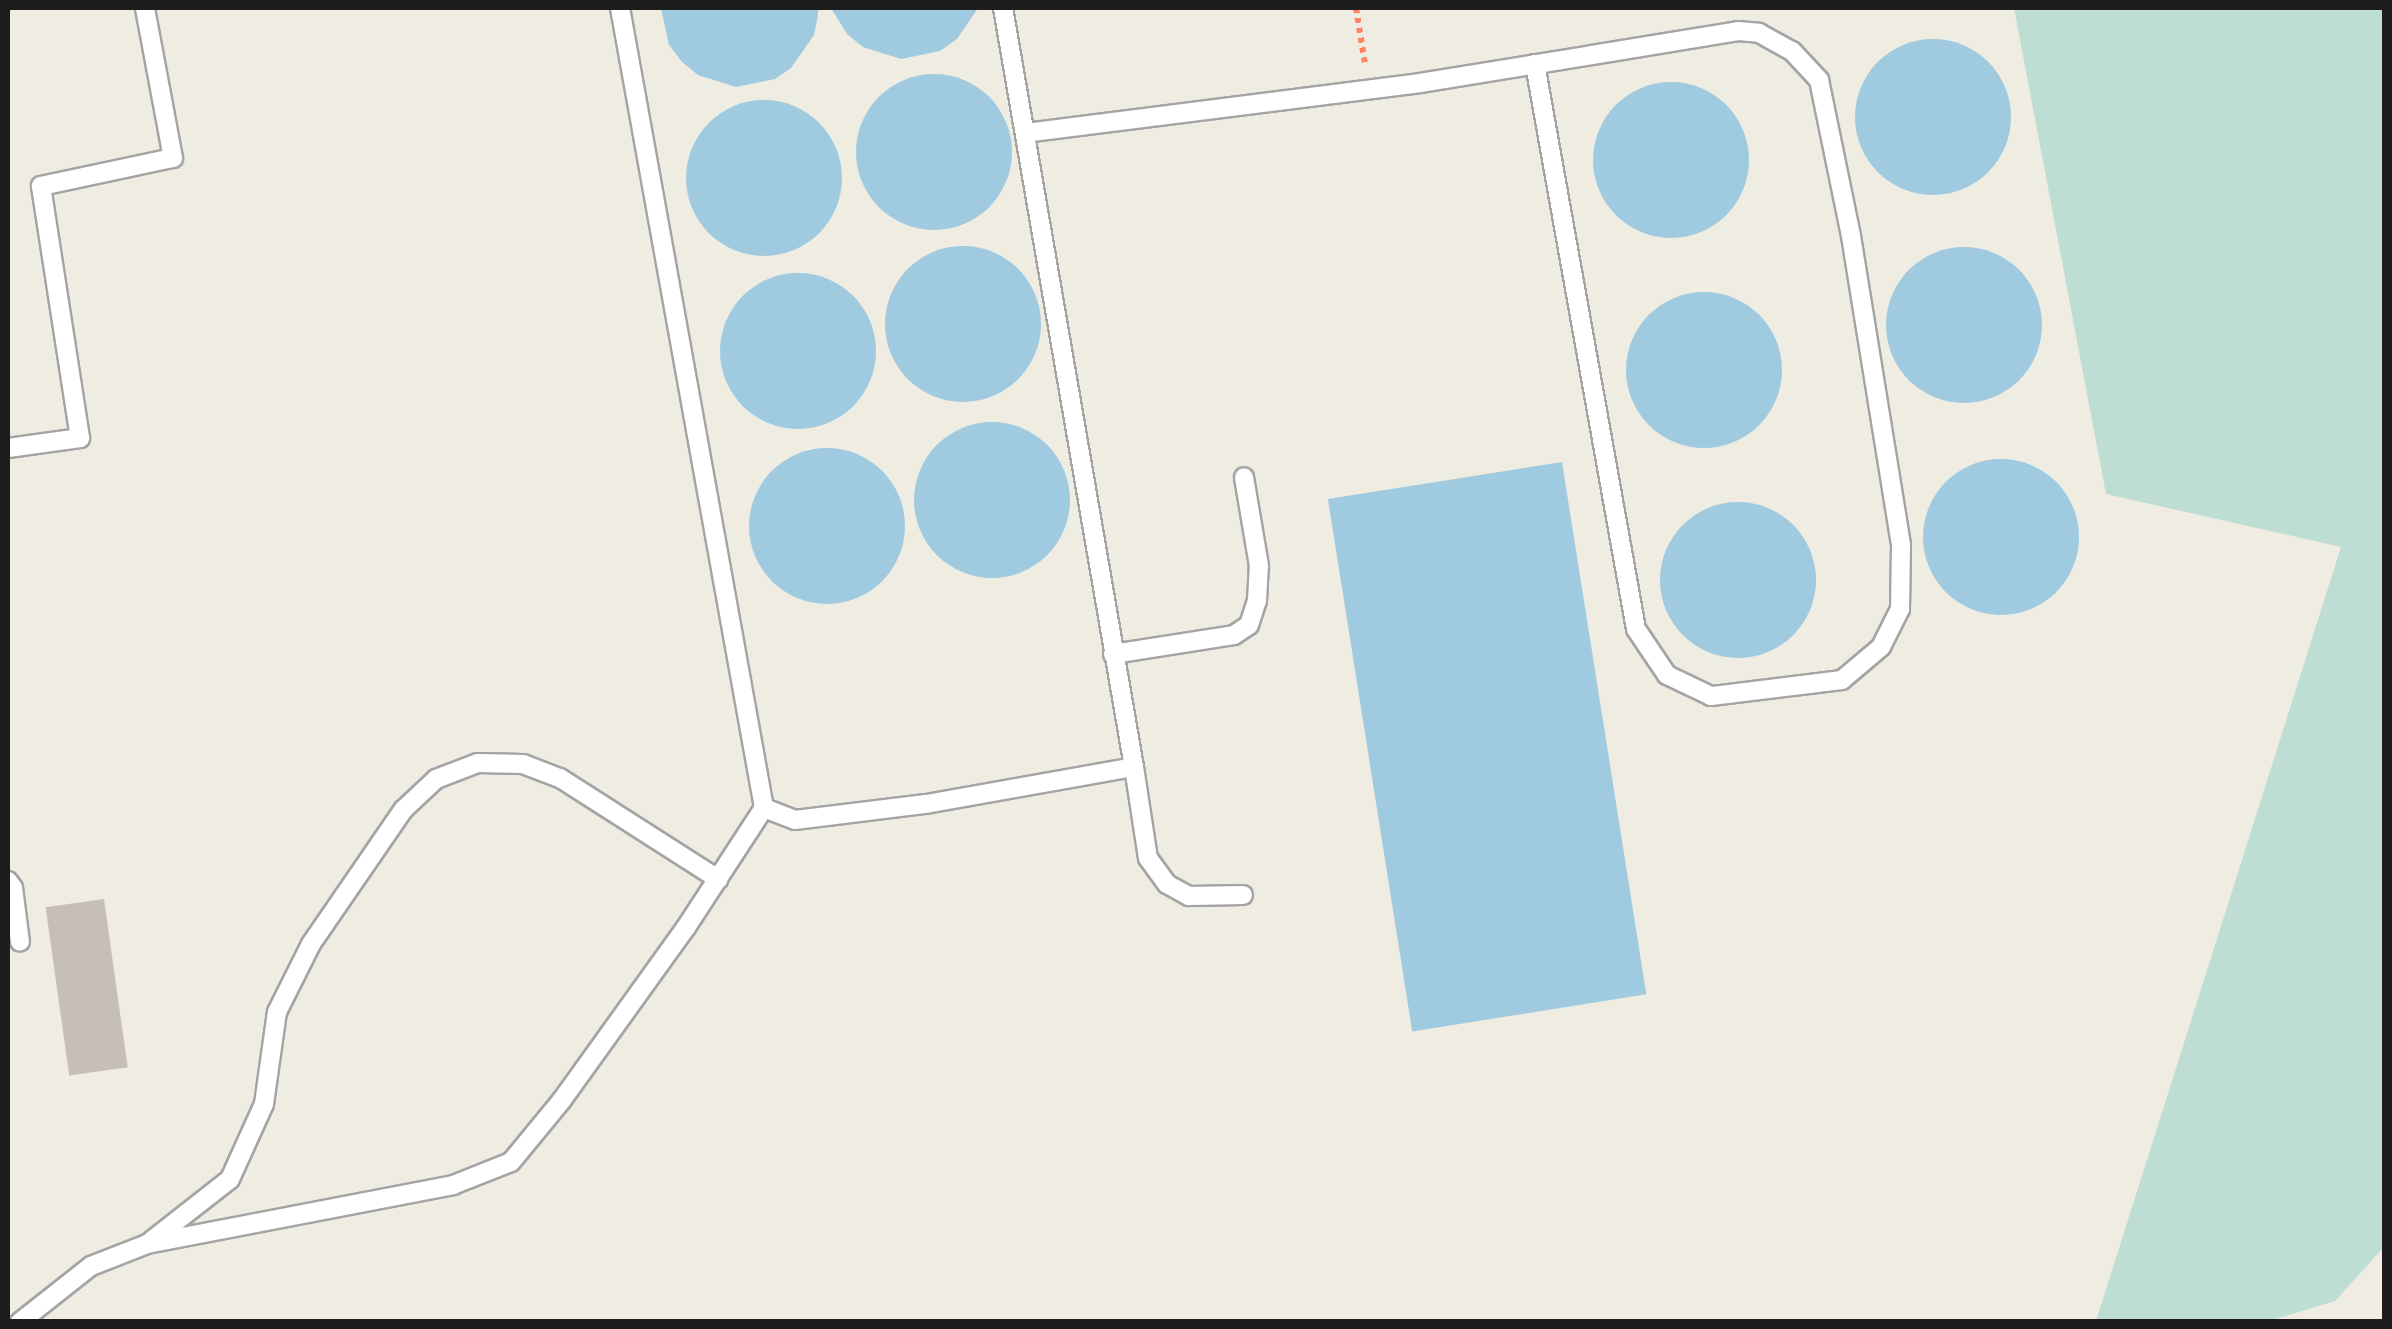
<!DOCTYPE html>
<html>
<head>
<meta charset="utf-8">
<style>
	body { margin:0 }
	#map { position:relative; width:2392px; height:1329px; overflow:hidden; background:#efece2; font-family:"Fira Sans Condensed",sans-serif }
	div>[style] { position:absolute }
	.wetland>* { inset:0; background:#beded3 }
	.water>* { inset:0; background:#a0cae0; transform-origin:0 0 }
	.round { border-radius:50% }
	.building>* { inset:0; background:#c7bfb5; transform-origin:0 0 }
	.path>* { height:6px; margin-top:-3px; transform-origin:0; background:repeating-linear-gradient(90deg,#ff8463 0 5px,transparent 0 10px) }
	.roads { filter:drop-shadow(2px 0 #a4a4a4) drop-shadow(-2px 0 #a4a4a4) drop-shadow(0 2px #a4a4a4) drop-shadow(0 -2px #a4a4a4) }
	.lane>* { height:18px; margin:-9px; padding:0 9px; transform-origin:9px; border-radius:9px; background:#fff }
	span { translate:-50% -50%; white-space:nowrap; text-align:center; line-height:1.15; -webkit-text-stroke:8px #fff; paint-order:stroke }
	.frame { position:absolute; inset:0; border:10px solid #1d1d1d; pointer-events:none }
</style>
</head>
<body>
<div id="map">
	<div class="wetland">
		<div style="clip-path:polygon(2014px 8px,2384px 8px,2384px 1247px,2335px 1301px,2269px 1321px,2096px 1321px,2341px 547px,2106px 494px)"></div>
	</div>
	<div class="water">
		<div style="clip-path:polygon(661px 8px,818px 8px,818px 15px,814px 35px,791px 68px,775px 79px,736px 87px,698px 75px,682px 62px,669px 45px)"></div>
		<div style="clip-path:polygon(831px 8px,978px 8px,957px 39px,940px 51px,901px 59px,863px 47px,847px 34px)"></div>
		<div class="round" style="left:1855px;top:39px;width:156px;height:156px"></div>
		<div class="round" style="left:856px;top:74px;width:156px;height:156px"></div>
		<div class="round" style="left:1593px;top:82px;width:156px;height:156px"></div>
		<div class="round" style="left:686px;top:100px;width:156px;height:156px"></div>
		<div class="round" style="left:885px;top:246px;width:156px;height:156px"></div>
		<div class="round" style="left:1886px;top:247px;width:156px;height:156px"></div>
		<div class="round" style="left:720px;top:273px;width:156px;height:156px"></div>
		<div class="round" style="left:1626px;top:292px;width:156px;height:156px"></div>
		<div class="round" style="left:914px;top:422px;width:156px;height:156px"></div>
		<div class="round" style="left:749px;top:448px;width:156px;height:156px"></div>
		<div class="round" style="left:1923px;top:459px;width:156px;height:156px"></div>
		<div style="left:1562px;top:462px;width:539px;height:237px;rotate:81deg"></div>
		<div class="round" style="left:1660px;top:502px;width:156px;height:156px"></div>
	</div>
	<div class="building">
		<div style="left:104px;top:899px;width:170px;height:59px;rotate:82deg"></div>
	</div>
	<div class="path">
		<div style="left:1356px;top:8px;width:57px;rotate:80.9deg"></div>
	</div>
	<div class="roads">
		<div class="lane">
			<div style="left:1025px;top:133px;width:398px;rotate:-7.2deg"></div>
			<div style="left:1420px;top:83px;width:174px;rotate:-9.2deg"></div>
			<div style="left:1592px;top:55px;width:148px;rotate:-9.3deg"></div>
			<div style="left:1738px;top:31px;width:21px;rotate:5deg"></div>
			<div style="left:1759px;top:33px;width:38px;rotate:29deg"></div>
			<div style="left:1792px;top:51px;width:40px;rotate:47deg"></div>
			<div style="left:1819px;top:80px;width:159px;rotate:78.4deg"></div>
			<div style="left:1851px;top:236px;width:314px;rotate:80.8deg"></div>
			<div style="left:1901px;top:546px;width:63px;rotate:90.9deg"></div>
			<div style="left:1900px;top:609px;width:42px;rotate:116.6deg"></div>
			<div style="left:1881px;top:647px;width:51px;rotate:139.8deg"></div>
			<div style="left:1842px;top:680px;width:132px;rotate:173deg"></div>
			<div style="left:1711px;top:696px;width:49px;rotate:-154.5deg"></div>
			<div style="left:1667px;top:675px;width:55px;rotate:-124deg"></div>
			<div style="left:1636px;top:629px;width:574px;rotate:-100.14deg"></div>
			<div style="left:8px;top:448px;width:73px;rotate:-7.9deg"></div>
			<div style="left:80px;top:438px;width:255px;rotate:-98.8deg"></div>
			<div style="left:41px;top:186px;width:135px;rotate:-12deg"></div>
			<div style="left:173px;top:158px;width:153px;rotate:-100.6deg"></div>
			<div style="left:1113px;top:654px;width:122px;rotate:-8.9deg"></div>
			<div style="left:1234px;top:635px;width:18px;rotate:-34deg"></div>
			<div style="left:1249px;top:625px;width:25px;rotate:-72deg"></div>
			<div style="left:1257px;top:601px;width:35px;rotate:-87deg"></div>
			<div style="left:1259px;top:566px;width:90px;rotate:-99.6deg"></div>
			<div style="left:1134px;top:767px;width:92px;rotate:81.3deg"></div>
			<div style="left:1148px;top:858px;width:32px;rotate:54deg"></div>
			<div style="left:1167px;top:884px;width:25px;rotate:29deg"></div>
			<div style="left:1189px;top:896px;width:54px;rotate:-1.1deg"></div>
			<div style="left:764px;top:808px;width:33px;rotate:21deg"></div>
			<div style="left:795px;top:820px;width:132px;rotate:-7deg"></div>
			<div style="left:926px;top:804px;width:211px;rotate:-10.1deg"></div>
			<div style="left:1134px;top:767px;width:770px;rotate:-99.79deg"></div>
			<div style="left:8px;top:881px;width:9px;rotate:54deg"></div>
			<div style="left:13px;top:888px;width:54px;rotate:82.6deg"></div>
			<div style="left:151px;top:1241px;width:100px;rotate:-38.1deg"></div>
			<div style="left:230px;top:1179px;width:82px;rotate:-65.6deg"></div>
			<div style="left:264px;top:1104px;width:93px;rotate:-82deg"></div>
			<div style="left:277px;top:1012px;width:76px;rotate:-63.4deg"></div>
			<div style="left:311px;top:944px;width:163px;rotate:-55.5deg"></div>
			<div style="left:403px;top:810px;width:45px;rotate:-43.2deg"></div>
			<div style="left:436px;top:779px;width:45px;rotate:-20.9deg"></div>
			<div style="left:478px;top:763px;width:45px;rotate:1.3deg"></div>
			<div style="left:523px;top:764px;width:40px;rotate:21deg"></div>
			<div style="left:560px;top:778px;width:188px;rotate:32.6deg"></div>
			<div style="left:20px;top:1322px;width:90px;rotate:-38.3deg"></div>
			<div style="left:91px;top:1266px;width:60px;rotate:-21.4deg"></div>
			<div style="left:147px;top:1244px;width:312px;rotate:-10.9deg"></div>
			<div style="left:453px;top:1185px;width:62px;rotate:-21.6deg"></div>
			<div style="left:511px;top:1162px;width:80px;rotate:-50.6deg"></div>
			<div style="left:562px;top:1100px;width:211px;rotate:-54.3deg"></div>
			<div style="left:685px;top:929px;width:145px;rotate:-56.9deg"></div>
			<div style="left:764px;top:808px;width:813px;rotate:-100.2deg"></div>
		</div>
	</div>
	<div class="frame"></div>
</div>
</body>
</html>
